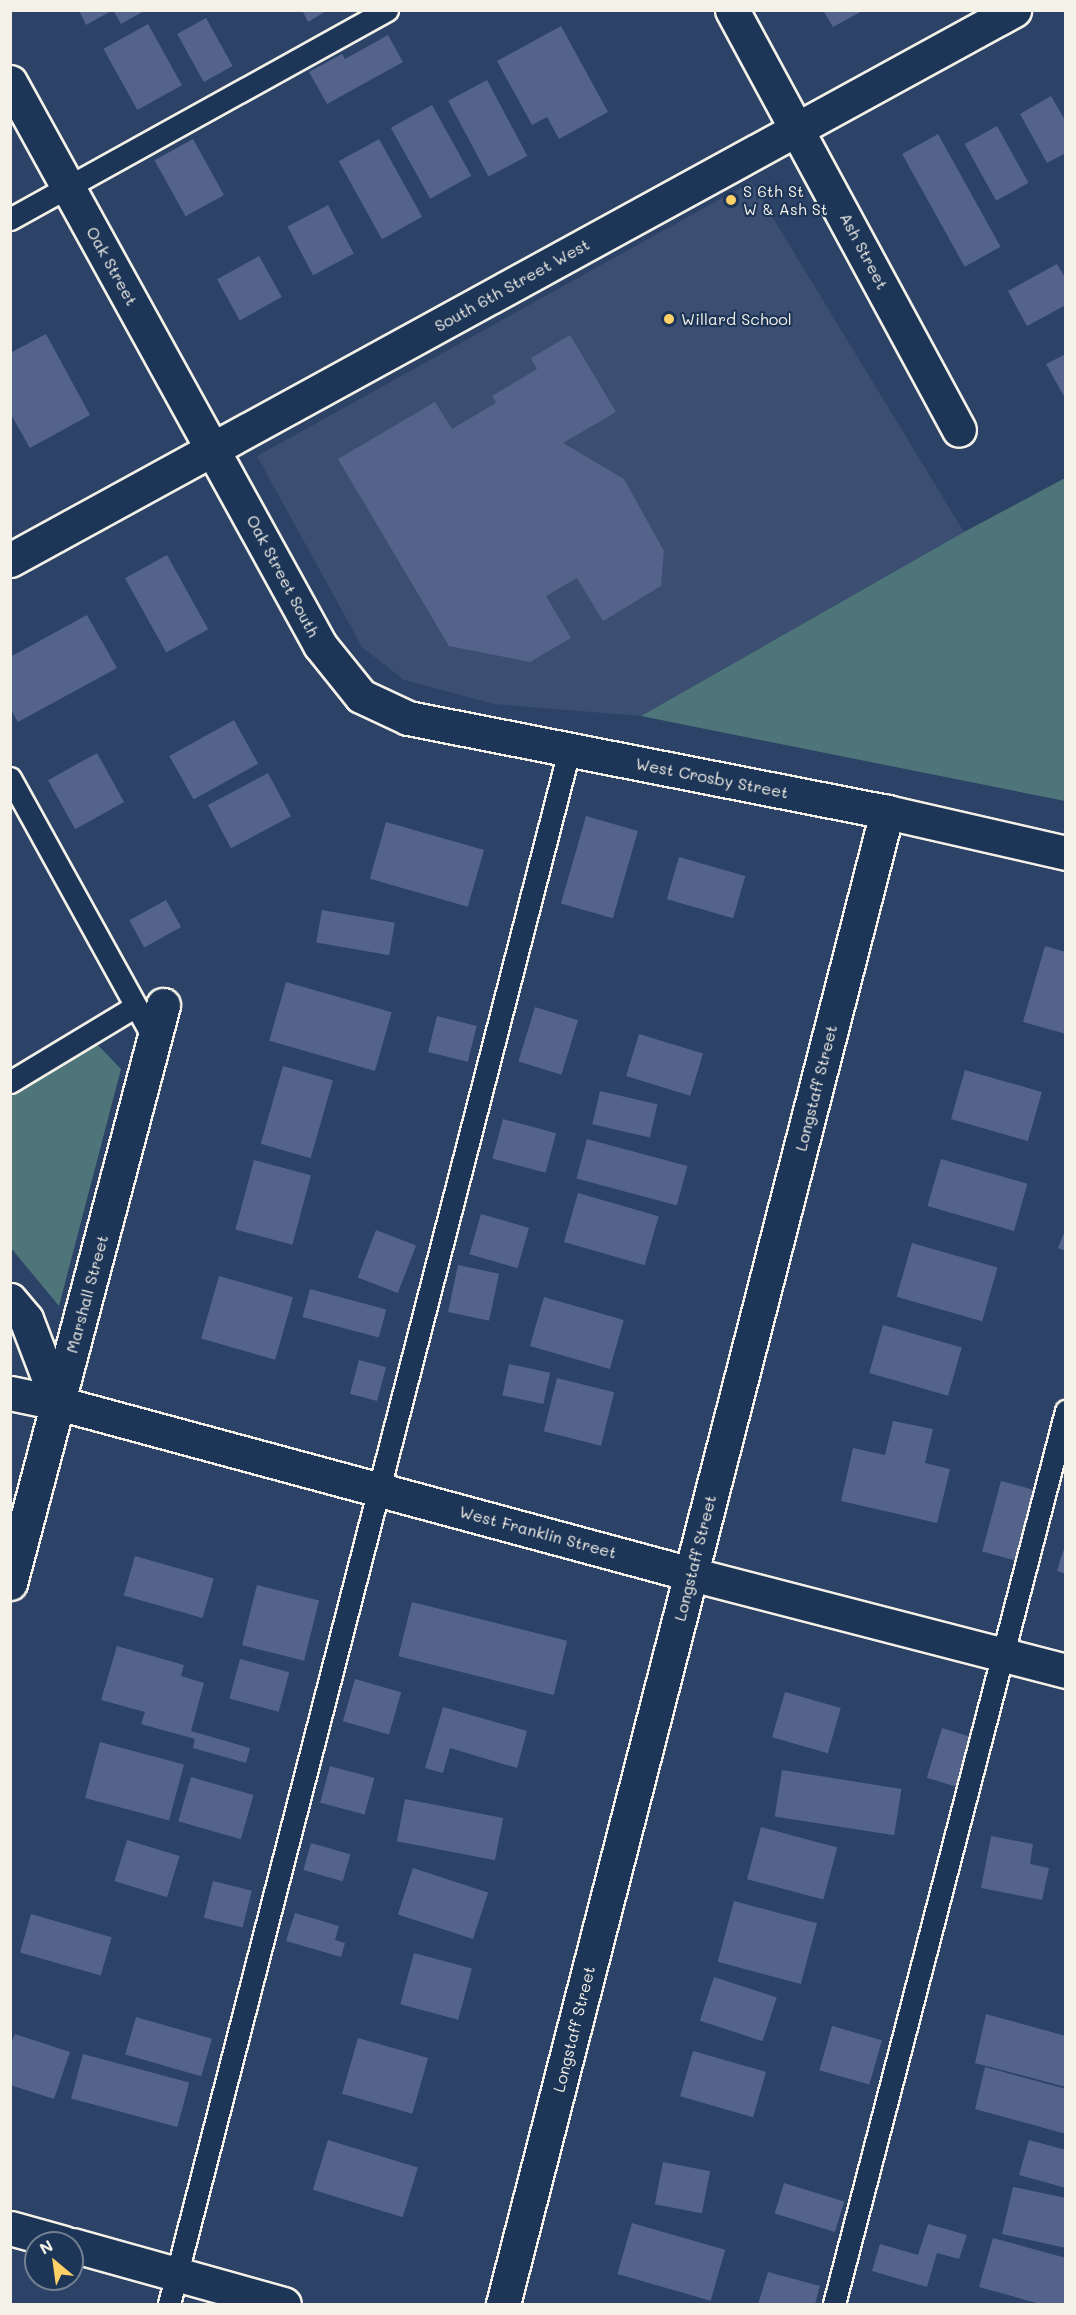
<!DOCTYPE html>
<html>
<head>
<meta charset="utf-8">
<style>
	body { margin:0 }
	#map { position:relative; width:1076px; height:2315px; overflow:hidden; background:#2c4266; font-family:Mali,sans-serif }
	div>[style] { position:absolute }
	.built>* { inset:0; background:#3c4f73 }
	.green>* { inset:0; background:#4d757a }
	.building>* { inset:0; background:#53638a; transform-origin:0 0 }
	.roads { filter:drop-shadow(2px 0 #f4f1e8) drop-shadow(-2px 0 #f4f1e8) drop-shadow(0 2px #f4f1e8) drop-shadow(0 -2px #f4f1e8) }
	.lane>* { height:21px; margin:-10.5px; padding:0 10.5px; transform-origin:10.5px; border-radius:10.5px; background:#1d3557 }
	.street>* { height:33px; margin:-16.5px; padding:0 16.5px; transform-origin:16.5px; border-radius:16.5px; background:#1d3557 }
	.secondary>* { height:33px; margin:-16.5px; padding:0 16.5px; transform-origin:16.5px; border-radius:16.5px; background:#1d3557 }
	.dots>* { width:16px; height:16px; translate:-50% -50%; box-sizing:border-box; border:3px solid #1d3557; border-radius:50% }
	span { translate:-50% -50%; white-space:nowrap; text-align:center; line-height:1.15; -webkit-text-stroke:4.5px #1d3557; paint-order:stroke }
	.poi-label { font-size:16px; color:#f4f1e8 }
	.left { translate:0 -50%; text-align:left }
	.street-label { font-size:16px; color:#f4f1e8 }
	.frame { position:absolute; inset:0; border:12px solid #f4f1e8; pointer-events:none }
	.north { position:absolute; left:24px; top:2231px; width:60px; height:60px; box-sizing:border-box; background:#1d3557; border:2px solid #738091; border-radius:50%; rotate:331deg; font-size:16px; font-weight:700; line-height:24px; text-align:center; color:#f4f1e8 }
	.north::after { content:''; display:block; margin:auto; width:21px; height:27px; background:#ffd166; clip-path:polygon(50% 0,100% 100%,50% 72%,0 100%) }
</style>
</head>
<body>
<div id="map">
	<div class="built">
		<div style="clip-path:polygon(751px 182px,964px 532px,641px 716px,494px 704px,404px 680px,362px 647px,257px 456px)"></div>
	</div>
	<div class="green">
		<div style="clip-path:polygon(1065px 478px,1065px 801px,641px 716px,964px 532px)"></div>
		<div style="clip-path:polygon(95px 1042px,121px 1069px,59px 1306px,11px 1248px,11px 1096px)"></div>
	</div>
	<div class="building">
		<div style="clip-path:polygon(79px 10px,113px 10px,86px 25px)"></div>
		<div style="clip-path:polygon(113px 10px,146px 10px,121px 24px)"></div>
		<div style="clip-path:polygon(302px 10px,328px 10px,308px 22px)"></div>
		<div style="clip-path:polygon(823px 10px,864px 10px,833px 27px)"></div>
		<div style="left:206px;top:18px;width:55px;height:33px;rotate:61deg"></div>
		<div style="left:148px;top:24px;width:70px;height:51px;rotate:61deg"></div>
		<div style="clip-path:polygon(561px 26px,608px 112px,559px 139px,547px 117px,532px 125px,497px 61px)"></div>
		<div style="clip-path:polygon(388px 35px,403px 62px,327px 104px,309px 72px,342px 54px,345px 59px)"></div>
		<div style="left:487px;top:80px;width:86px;height:44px;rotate:62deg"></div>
		<div style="clip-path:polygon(1051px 96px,1066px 122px,1066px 153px,1047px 163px,1020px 114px)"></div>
		<div style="left:432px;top:105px;width:81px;height:47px;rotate:61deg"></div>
		<div style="left:997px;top:126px;width:65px;height:37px;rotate:61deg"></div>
		<div style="left:938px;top:134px;width:129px;height:41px;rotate:61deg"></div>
		<div style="left:193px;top:139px;width:64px;height:44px;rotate:61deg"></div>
		<div style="left:379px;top:139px;width:89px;height:46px;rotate:61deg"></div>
		<div style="left:328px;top:205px;width:55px;height:46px;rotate:62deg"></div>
		<div style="left:259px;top:256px;width:47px;height:48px;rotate:61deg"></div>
		<div style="clip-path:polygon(1057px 264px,1066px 279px,1066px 305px,1027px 326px,1008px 291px)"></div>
		<div style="clip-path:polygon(46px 334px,90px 415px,30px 448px,10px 413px,10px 353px)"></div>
		<div style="clip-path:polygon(570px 335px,616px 412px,563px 443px,624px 479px,664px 551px,661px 586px,603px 621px,577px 578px,546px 596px,571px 638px,530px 662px,449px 646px,338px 459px,435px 402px,452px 429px,496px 403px,492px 396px,537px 369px,531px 358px)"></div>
		<div style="clip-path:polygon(1066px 354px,1066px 400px,1046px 364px)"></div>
		<div style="left:167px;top:555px;width:85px;height:48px;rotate:61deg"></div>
		<div style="clip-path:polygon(87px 615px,117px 668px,18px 722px,10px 708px,10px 657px)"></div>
		<div style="left:234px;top:720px;width:50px;height:74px;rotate:61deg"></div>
		<div style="left:97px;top:753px;width:56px;height:56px;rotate:61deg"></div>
		<div style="left:268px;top:773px;width:49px;height:68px;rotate:62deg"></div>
		<div style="left:586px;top:816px;width:54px;height:91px;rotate:16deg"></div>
		<div style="left:386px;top:822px;width:102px;height:59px;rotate:16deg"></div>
		<div style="left:679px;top:857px;width:69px;height:44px;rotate:16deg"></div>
		<div style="left:166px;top:900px;width:31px;height:42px;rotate:61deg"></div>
		<div style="left:322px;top:910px;width:74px;height:33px;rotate:10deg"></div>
		<div style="clip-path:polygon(1045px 946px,1066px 952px,1066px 1034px,1023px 1022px)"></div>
		<div style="left:286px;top:982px;width:110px;height:61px;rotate:16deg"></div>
		<div style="left:535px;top:1007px;width:45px;height:57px;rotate:17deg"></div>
		<div style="left:437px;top:1016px;width:41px;height:37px;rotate:14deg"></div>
		<div style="left:639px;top:1034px;width:67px;height:44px;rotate:17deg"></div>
		<div style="left:283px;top:1066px;width:52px;height:81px;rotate:16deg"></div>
		<div style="left:965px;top:1070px;width:80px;height:51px;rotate:16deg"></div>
		<div style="left:600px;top:1091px;width:59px;height:34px;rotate:13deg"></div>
		<div style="left:503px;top:1119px;width:55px;height:41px;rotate:15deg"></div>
		<div style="left:587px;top:1139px;width:104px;height:41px;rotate:15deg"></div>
		<div style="left:941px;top:1159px;width:90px;height:49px;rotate:16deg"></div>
		<div style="left:254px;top:1160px;width:59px;height:72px;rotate:15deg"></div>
		<div style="left:578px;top:1193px;width:84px;height:51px;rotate:16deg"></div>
		<div style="left:481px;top:1214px;width:50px;height:42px;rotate:16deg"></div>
		<div style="clip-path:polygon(1066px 1228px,1066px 1251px,1058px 1248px)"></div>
		<div style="left:376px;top:1230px;width:43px;height:51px;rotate:21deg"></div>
		<div style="left:912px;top:1243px;width:89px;height:56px;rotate:16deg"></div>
		<div style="left:458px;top:1265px;width:42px;height:48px;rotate:12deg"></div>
		<div style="left:219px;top:1276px;width:77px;height:65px;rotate:16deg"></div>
		<div style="left:310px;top:1289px;width:79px;height:29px;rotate:15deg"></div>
		<div style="left:544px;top:1297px;width:83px;height:51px;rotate:16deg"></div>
		<div style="left:883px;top:1325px;width:82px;height:50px;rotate:16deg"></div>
		<div style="left:359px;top:1360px;width:28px;height:35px;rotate:15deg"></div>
		<div style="left:509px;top:1364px;width:42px;height:32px;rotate:12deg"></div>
		<div style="left:557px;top:1378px;width:59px;height:55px;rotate:14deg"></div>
		<div style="clip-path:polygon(893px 1421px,933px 1429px,925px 1463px,950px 1469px,937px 1523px,841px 1501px,853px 1448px,885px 1455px)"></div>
		<div style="left:1001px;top:1481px;width:43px;height:73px;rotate:15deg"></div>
		<div style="clip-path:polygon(1065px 1545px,1066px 1545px,1066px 1574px,1057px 1571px)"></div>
		<div style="left:135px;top:1556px;width:82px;height:41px;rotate:16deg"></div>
		<div style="left:257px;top:1585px;width:64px;height:62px;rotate:14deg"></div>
		<div style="left:412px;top:1602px;width:160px;height:56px;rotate:14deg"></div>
		<div style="clip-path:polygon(117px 1646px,184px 1665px,181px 1676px,204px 1683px,191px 1731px,250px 1748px,246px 1763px,193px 1748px,195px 1739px,141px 1724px,145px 1712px,101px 1700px)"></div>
		<div style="left:240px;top:1659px;width:51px;height:41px;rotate:15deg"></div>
		<div style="left:355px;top:1679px;width:48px;height:44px;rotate:16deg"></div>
		<div style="left:785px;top:1692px;width:58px;height:47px;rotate:16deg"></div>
		<div style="clip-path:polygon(443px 1707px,527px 1731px,517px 1768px,450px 1748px,443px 1773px,425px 1768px)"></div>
		<div style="left:942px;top:1728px;width:34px;height:52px;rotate:17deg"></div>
		<div style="left:100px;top:1742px;width:87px;height:58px;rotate:15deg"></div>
		<div style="left:330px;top:1766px;width:46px;height:38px;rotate:15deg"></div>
		<div style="left:782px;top:1770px;width:121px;height:47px;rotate:9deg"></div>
		<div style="left:191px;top:1777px;width:65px;height:46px;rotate:16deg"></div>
		<div style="left:405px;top:1799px;width:100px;height:43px;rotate:11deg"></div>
		<div style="left:761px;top:1827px;width:79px;height:54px;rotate:15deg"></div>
		<div style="clip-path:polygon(991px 1836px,1033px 1844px,1030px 1864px,1049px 1868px,1042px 1900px,981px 1888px)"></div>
		<div style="left:127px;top:1840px;width:55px;height:43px;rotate:17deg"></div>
		<div style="left:311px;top:1843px;width:41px;height:28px;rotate:16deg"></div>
		<div style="left:413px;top:1868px;width:79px;height:49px;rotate:18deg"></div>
		<div style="left:213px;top:1881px;width:40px;height:38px;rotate:14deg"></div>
		<div style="left:734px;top:1901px;width:86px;height:63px;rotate:15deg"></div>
		<div style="clip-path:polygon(295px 1913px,339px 1926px,335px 1940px,345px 1943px,341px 1957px,286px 1941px)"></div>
		<div style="left:31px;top:1914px;width:84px;height:40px;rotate:16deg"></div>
		<div style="left:414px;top:1953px;width:60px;height:53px;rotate:15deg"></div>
		<div style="left:714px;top:1977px;width:66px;height:46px;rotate:18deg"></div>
		<div style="clip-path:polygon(986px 2014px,1066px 2036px,1066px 2087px,975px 2063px)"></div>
		<div style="left:136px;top:2017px;width:79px;height:39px;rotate:16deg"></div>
		<div style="left:832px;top:2026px;width:52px;height:46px;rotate:16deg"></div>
		<div style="clip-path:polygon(15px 2034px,70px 2052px,54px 2099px,10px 2085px,10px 2045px)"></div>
		<div style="left:358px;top:2038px;width:73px;height:58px;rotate:16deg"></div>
		<div style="left:693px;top:2051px;width:76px;height:47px;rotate:16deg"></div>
		<div style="left:83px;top:2054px;width:110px;height:46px;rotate:15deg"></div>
		<div style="clip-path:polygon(985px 2067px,1066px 2089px,1066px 2134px,975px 2109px)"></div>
		<div style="left:328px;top:2140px;width:94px;height:52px;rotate:17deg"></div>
		<div style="clip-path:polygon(1029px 2140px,1066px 2150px,1066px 2188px,1019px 2175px)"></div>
		<div style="left:663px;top:2162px;width:48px;height:43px;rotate:11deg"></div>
		<div style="left:784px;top:2183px;width:63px;height:32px;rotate:17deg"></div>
		<div style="clip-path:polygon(1013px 2187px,1066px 2198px,1066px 2248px,1002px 2234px)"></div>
		<div style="left:632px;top:2223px;width:97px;height:53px;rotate:16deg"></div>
		<div style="clip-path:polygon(928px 2224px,967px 2235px,959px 2259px,937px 2253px,927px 2287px,872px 2271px,880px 2244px,918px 2255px)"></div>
		<div style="clip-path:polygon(993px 2238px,1066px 2258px,1066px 2304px,1040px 2304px,979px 2287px)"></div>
		<div style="clip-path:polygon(768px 2272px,820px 2286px,815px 2304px,758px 2304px)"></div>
	</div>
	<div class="roads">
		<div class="lane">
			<div style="left:10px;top:219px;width:431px;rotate:-29deg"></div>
			<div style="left:10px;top:778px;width:298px;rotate:61.1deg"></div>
			<div style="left:10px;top:1082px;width:147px;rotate:-31.1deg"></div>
			<div style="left:169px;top:2304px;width:1604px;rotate:-75.56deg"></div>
			<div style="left:834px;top:2304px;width:923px;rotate:-75.44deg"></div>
		</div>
		<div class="street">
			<div style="left:732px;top:10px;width:477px;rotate:61.6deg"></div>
			<div style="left:10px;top:82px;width:643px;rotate:61.16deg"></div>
			<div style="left:320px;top:645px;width:65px;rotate:51.2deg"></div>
			<div style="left:361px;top:696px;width:52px;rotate:25.1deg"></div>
			<div style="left:408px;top:718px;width:488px;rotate:11.1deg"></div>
			<div style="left:887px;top:812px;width:184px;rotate:12.9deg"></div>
			<div style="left:10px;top:1300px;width:25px;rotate:50deg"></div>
			<div style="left:26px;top:1319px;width:90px;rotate:69.1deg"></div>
			<div style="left:10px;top:1393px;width:49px;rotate:11.8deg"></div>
			<div style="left:58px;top:1403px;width:656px;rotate:15.12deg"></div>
			<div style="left:691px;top:1574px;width:387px;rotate:14.5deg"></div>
			<div style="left:10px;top:1583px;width:598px;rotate:-75.17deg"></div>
			<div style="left:10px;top:2228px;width:56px;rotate:15.5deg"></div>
			<div style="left:72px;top:2245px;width:220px;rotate:15.6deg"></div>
			<div style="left:503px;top:2304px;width:1541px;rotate:-75.57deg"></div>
		</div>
		<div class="secondary">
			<div style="left:10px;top:560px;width:1145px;rotate:-28.71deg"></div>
		</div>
	</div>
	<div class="dots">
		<div style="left:731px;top:200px;background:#ffd166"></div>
		<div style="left:669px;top:319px;background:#ffd166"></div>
	</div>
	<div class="poi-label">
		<span class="left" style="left:743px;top:200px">S 6th St<br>W &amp; Ash St</span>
		<span class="left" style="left:681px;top:319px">Willard School</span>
	</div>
	<div class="street-label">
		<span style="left:864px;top:251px;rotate:62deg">Ash Street</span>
		<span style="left:112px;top:266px;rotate:61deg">Oak Street</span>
		<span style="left:512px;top:285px;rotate:-29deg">South 6th Street West</span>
		<span style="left:283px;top:576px;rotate:62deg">Oak Street South</span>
		<span style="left:712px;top:778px;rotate:11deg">West Crosby Street</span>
		<span style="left:816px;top:1088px;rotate:-76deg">Longstaff Street</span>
		<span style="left:87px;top:1294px;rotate:-75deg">Marshall Street</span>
		<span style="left:538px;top:1532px;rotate:15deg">West Franklin Street</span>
		<span style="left:695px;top:1558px;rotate:-76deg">Longstaff Street</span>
		<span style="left:574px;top:2029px;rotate:-76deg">Longstaff Street</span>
	</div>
	<div class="frame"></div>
	<div class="north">N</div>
</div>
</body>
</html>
